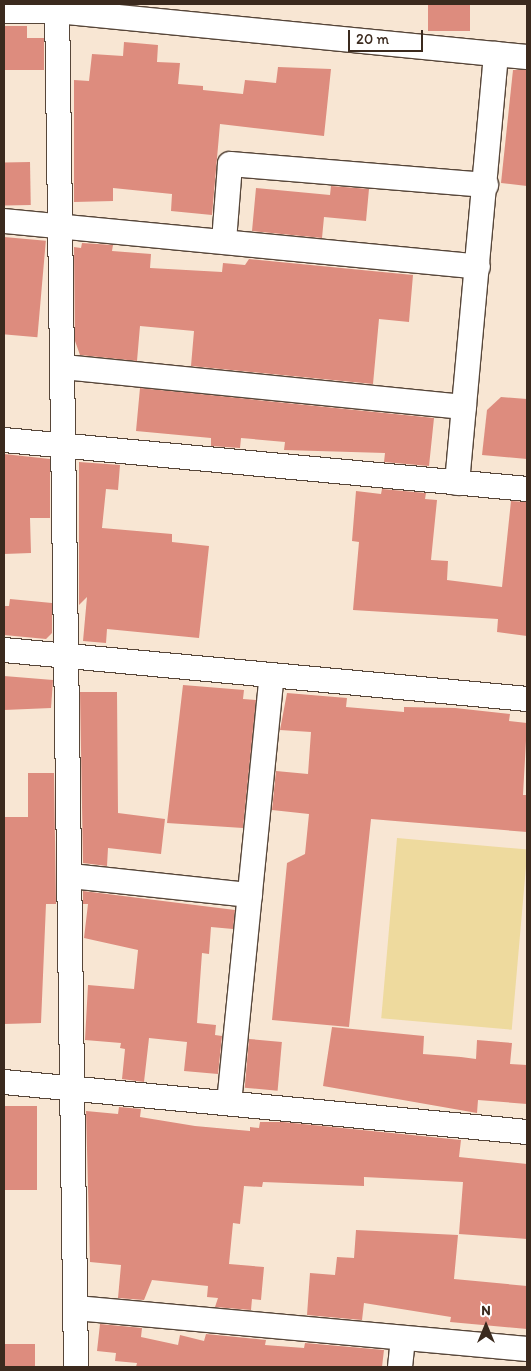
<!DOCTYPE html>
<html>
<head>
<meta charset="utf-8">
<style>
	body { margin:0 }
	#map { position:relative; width:531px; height:1371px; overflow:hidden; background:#f8e6d3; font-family:Itim,sans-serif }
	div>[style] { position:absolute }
	.sand>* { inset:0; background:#eeda9e; transform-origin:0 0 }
	.building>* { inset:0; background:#dd8c7e; transform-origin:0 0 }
	.roads { filter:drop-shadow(1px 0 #574639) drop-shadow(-1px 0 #574639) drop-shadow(0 1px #574639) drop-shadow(0 -1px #574639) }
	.street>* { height:24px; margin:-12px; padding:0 12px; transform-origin:12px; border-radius:12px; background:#fff }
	span { translate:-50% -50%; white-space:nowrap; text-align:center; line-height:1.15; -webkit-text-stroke:4px #fff; paint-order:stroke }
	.frame { position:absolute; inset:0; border:5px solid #3b2a1e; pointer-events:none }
	.north { position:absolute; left:461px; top:1301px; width:50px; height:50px; -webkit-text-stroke:4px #fff; paint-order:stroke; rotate:0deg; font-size:14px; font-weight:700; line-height:20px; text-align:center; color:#3b2a1e }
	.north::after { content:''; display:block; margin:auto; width:18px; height:22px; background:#3b2a1e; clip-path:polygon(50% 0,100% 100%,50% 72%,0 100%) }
	.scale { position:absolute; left:348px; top:30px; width:75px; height:22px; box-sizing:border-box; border:2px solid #3b2a1e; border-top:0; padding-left:6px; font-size:15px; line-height:18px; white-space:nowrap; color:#3b2a1e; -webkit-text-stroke:4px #fff; paint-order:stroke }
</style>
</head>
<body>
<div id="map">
	<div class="sand">
		<div style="left:397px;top:838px;width:131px;height:181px;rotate:5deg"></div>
	</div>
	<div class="building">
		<div style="left:428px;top:4px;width:42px;height:27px"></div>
		<div style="clip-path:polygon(4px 26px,27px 26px,27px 38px,44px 38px,44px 70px,4px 70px)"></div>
		<div style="clip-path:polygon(124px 42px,158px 45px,157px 62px,180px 63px,178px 84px,203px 86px,203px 90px,243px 94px,245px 80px,276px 83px,278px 67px,331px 69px,324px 136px,220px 124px,212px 215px,171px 211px,172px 194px,113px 188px,113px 201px,74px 202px,74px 80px,89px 81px,92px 54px,123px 56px)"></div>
		<div style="clip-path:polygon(513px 70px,527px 70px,527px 186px,501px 183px)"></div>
		<div style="left:30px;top:162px;width:43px;height:26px;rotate:89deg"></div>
		<div style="clip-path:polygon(331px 186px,369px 189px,366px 221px,324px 217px,322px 238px,252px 231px,256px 188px,330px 195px)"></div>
		<div style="left:4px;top:237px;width:42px;height:97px;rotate:5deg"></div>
		<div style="clip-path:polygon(82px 243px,113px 245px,112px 251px,151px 254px,150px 268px,222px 272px,223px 263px,245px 265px,249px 259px,413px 275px,409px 322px,379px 319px,373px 384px,191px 366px,194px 331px,140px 326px,137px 361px,80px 355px,75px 341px,74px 247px,81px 248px)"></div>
		<div style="clip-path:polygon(140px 388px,434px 418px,429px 466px,384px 462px,385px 453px,284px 450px,285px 442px,241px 438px,240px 448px,211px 446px,211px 438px,136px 431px)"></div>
		<div style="clip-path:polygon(501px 397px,527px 399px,527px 459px,482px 455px,487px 410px)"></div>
		<div style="clip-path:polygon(4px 454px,50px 459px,50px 518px,30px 518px,31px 553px,4px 554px)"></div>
		<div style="clip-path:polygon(79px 462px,120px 465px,118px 490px,106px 489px,102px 528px,172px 534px,172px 542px,209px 546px,199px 638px,107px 629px,106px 643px,83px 641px,87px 597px,79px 605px)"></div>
		<div style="clip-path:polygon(382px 489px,426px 493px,425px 499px,437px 500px,431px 560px,448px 561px,447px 580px,502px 587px,511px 501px,527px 502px,527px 636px,497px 632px,498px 619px,353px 610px,359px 542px,352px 541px,356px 491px,381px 494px)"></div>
		<div style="clip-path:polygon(10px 599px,52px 603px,52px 633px,46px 639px,4px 635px,4px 606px,9px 606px)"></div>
		<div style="clip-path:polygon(4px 676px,53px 680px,51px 708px,4px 710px)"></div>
		<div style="clip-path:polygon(183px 685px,244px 690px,243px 699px,256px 700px,243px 828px,167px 823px)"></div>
		<div style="clip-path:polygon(80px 692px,117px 692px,118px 813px,165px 819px,161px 854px,108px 848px,107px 866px,83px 863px)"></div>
		<div style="clip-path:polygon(287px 693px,347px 698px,346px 707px,404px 712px,404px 707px,455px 708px,510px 714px,509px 721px,527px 723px,523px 795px,527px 795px,527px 832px,371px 819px,349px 1027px,272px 1020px,287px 863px,305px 854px,309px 814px,272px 810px,276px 771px,308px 774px,311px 732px,280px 730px)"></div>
		<div style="clip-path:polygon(28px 773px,54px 773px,56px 904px,46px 904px,41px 1023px,4px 1024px,4px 817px,28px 817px)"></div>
		<div style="clip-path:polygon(83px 891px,235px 910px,233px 929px,211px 927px,209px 954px,202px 953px,197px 1023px,216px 1025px,215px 1035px,222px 1036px,218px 1074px,184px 1071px,187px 1042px,149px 1038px,144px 1082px,122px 1079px,125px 1049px,120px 1048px,121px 1043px,85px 1040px,88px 985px,134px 989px,138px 950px,84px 938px,88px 904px,83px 904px)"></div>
		<div style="clip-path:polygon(332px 1027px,424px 1036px,423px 1054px,461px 1057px,476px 1059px,477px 1040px,512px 1043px,510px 1064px,527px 1065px,527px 1104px,478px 1100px,477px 1113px,323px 1086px)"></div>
		<div style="left:249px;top:1039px;width:33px;height:49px;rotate:5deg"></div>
		<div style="left:4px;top:1106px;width:33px;height:84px"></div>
		<div style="clip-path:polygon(119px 1107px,141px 1109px,140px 1117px,195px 1126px,250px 1131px,250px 1127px,259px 1128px,260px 1122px,283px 1122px,461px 1140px,459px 1157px,527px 1164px,527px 1239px,459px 1234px,463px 1182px,364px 1177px,364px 1186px,263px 1182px,262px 1187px,244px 1186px,240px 1224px,233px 1223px,229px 1264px,264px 1267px,261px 1300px,252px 1299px,251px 1310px,215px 1307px,218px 1298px,207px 1297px,208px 1286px,152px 1280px,144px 1300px,118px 1298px,121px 1265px,90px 1262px,86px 1111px,118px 1114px)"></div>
		<div style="clip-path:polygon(356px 1230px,458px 1235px,454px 1279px,527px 1286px,527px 1329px,450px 1322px,451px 1317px,364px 1303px,362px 1320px,307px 1315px,310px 1273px,335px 1275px,337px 1257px,354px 1258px)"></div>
		<div style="clip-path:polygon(100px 1324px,142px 1328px,141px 1337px,178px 1345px,180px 1335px,204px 1341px,206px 1334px,266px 1340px,265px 1345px,304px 1348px,305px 1343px,384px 1350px,382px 1367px,136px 1367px,137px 1363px,115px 1361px,116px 1353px,97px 1351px)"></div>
		<div style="left:4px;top:1344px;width:31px;height:23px"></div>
	</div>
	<div class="roads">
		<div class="street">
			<div style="left:57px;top:4px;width:1363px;rotate:89.2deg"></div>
			<div style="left:4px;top:11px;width:53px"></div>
			<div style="left:57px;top:11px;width:472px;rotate:5.6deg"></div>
			<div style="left:4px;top:221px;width:476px;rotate:5.5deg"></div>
			<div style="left:224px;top:241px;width:77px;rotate:-85.5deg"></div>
			<div style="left:230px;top:164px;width:257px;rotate:4.7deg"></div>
			<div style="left:63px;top:367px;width:403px;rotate:5.7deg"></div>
			<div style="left:4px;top:440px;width:525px;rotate:5.35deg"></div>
			<div style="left:457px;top:483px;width:431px;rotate:-84.8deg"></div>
			<div style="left:4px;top:650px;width:525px;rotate:5.35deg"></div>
			<div style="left:71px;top:876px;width:180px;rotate:6.1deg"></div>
			<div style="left:4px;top:1082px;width:525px;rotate:5.46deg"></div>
			<div style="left:229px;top:1103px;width:430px;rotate:-84.3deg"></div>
			<div style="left:76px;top:1308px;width:453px;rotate:5.2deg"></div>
			<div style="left:400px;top:1367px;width:29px;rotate:-84deg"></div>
		</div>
	</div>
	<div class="frame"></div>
	<div class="north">N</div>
	<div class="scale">20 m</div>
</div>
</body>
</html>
